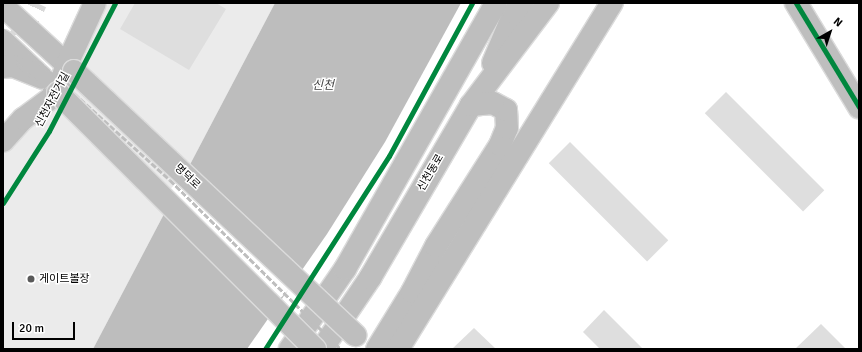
<!DOCTYPE html>
<html>
<head>
<meta charset="utf-8">
<style>
	body { margin:0 }
	#map { position:relative; width:862px; height:352px; overflow:hidden; background:#fff; font-family:Signika,"Noto Sans KR",sans-serif }
	div>[style] { position:absolute }
	.green>* { inset:0; background:#ebebeb }
	.water>* { inset:0; background:#bdbdbd }
	.pier>* { inset:0; background:#fff; transform-origin:0 0 }
	.building>* { inset:0; background:#dedede; transform-origin:0 0 }
	.highway-tunnel>* { height:22px; margin-top:-11px; transform-origin:0; background:repeating-linear-gradient(90deg,#d9d9d9 0 22px,transparent 0 33px) }
	.roads { filter:drop-shadow(1px 0 #dbdbdb) drop-shadow(-1px 0 #dbdbdb) drop-shadow(0 1px #dbdbdb) drop-shadow(0 -1px #dbdbdb) }
	.minor>* { height:22px; margin:-11px; padding:0 11px; transform-origin:11px; border-radius:11px; background:#bebebe }
	.major>* { height:22px; margin:-11px; padding:0 11px; transform-origin:11px; border-radius:11px; background:#bebebe }
	.highway>* { height:22px; margin:-11px; padding:0 11px; transform-origin:11px; border-radius:11px; background:#bebebe }
	.rail>* { height:3px; margin-top:-1.5px; transform-origin:0; background:repeating-linear-gradient(90deg,#bebebe 0 6px,transparent 0 8px) }
	.bridges { filter:drop-shadow(1px 0 #dbdbdb) drop-shadow(-1px 0 #dbdbdb) drop-shadow(0 1px #dbdbdb) drop-shadow(0 -1px #dbdbdb) }
	.major-bridge>* { height:22px; margin:-11px; padding:0 11px; transform-origin:11px; border-radius:11px; background:#bebebe }
	.cycleway>* { height:5px; margin:-2.5px; padding:0 2.5px; transform-origin:2.5px; border-radius:2.5px; background:#00873e }
	.dots>* { width:11px; height:11px; translate:-50% -50%; box-sizing:border-box; border:2px solid #fff; border-radius:50% }
	span { translate:-50% -50%; white-space:nowrap; text-align:center; line-height:1.15; -webkit-text-stroke:3px #fff; paint-order:stroke }
	.street-label { font-size:11px; color:#000 }
	.poi-label { font-size:11px; color:#000 }
	.left { translate:0 -50%; text-align:left }
	.water-label { font-size:12px; color:#424242; font-style:italic }
	.frame { position:absolute; inset:0; border:4px solid #000; pointer-events:none }
	.north { position:absolute; left:810px; top:12px; width:40px; height:40px; -webkit-text-stroke:3px #fff; paint-order:stroke; rotate:39deg; font-size:11px; font-weight:700; line-height:16px; text-align:center; color:#000 }
	.north::after { content:''; display:block; margin:auto; width:14px; height:18px; background:#000; clip-path:polygon(50% 0,100% 100%,50% 72%,0 100%) }
	.scale { position:absolute; left:12px; top:322px; width:63px; height:18px; box-sizing:border-box; border:2px solid #000; border-top:0; padding-left:5px; font-size:12px; line-height:14px; white-space:nowrap; color:#000; -webkit-text-stroke:3px #fff; paint-order:stroke }
</style>
</head>
<body>
<div id="map">
	<div class="green">
		<div style="clip-path:polygon(96px 3px,275px 3px,93px 349px,3px 349px,3px 141px,58px 93px)"></div>
	</div>
	<div class="water">
		<div style="clip-path:polygon(275px 3px,461px 3px,385px 142px,327px 234px,247px 349px,93px 349px)"></div>
	</div>
	<div class="pier">
		<div style="left:183px;top:176px;width:155px;height:26px;rotate:44deg"></div>
	</div>
	<div class="building">
		<div style="clip-path:polygon(135px 3px,216px 3px,226px 9px,189px 70px,120px 29px)"></div>
		<div style="left:726px;top:92px;width:139px;height:30px;rotate:45deg"></div>
		<div style="left:570px;top:142px;width:139px;height:30px;rotate:45deg"></div>
		<div style="clip-path:polygon(604px 310px,643px 349px,600px 349px,583px 332px)"></div>
		<div style="clip-path:polygon(821px 324px,846px 349px,795px 349px)"></div>
		<div style="clip-path:polygon(474px 328px,496px 349px,452px 349px)"></div>
	</div>
	<div class="highway-tunnel">
		<div style="left:6px;top:67px;width:71px;rotate:-64.9deg"></div>
	</div>
	<div class="roads">
		<div class="minor">
			<div style="left:796px;top:3px;width:122px;rotate:58.8deg"></div>
		</div>
		<div class="major">
			<div style="left:3px;top:6px;width:96px;rotate:42.5deg"></div>
			<div style="left:3px;top:41px;width:52px;rotate:43.5deg"></div>
			<div style="left:493px;top:63px;width:54px;rotate:-67.2deg"></div>
			<div style="left:514px;top:13px;width:13px;rotate:-51deg"></div>
			<div style="left:290px;top:349px;width:97px;rotate:-55.5deg"></div>
			<div style="left:345px;top:269px;width:306px;rotate:-60.4deg"></div>
			<div style="left:322px;top:349px;width:86px;rotate:-55.9deg"></div>
			<div style="left:370px;top:278px;width:200px;rotate:-59.7deg"></div>
			<div style="left:471px;top:105px;width:128px;rotate:-53deg"></div>
			<div style="left:377px;top:349px;width:67px;rotate:-58.4deg"></div>
			<div style="left:412px;top:292px;width:52px;rotate:-62.4deg"></div>
			<div style="left:436px;top:246px;width:120px;rotate:-57.6deg"></div>
			<div style="left:500px;top:145px;width:18px;rotate:-68deg"></div>
			<div style="left:507px;top:128px;width:18px;rotate:-93deg"></div>
			<div style="left:506px;top:110px;width:15px;rotate:-152deg"></div>
			<div style="left:493px;top:103px;width:22px;rotate:175deg"></div>
			<div style="left:398px;top:349px;width:407px;rotate:-58.3deg"></div>
		</div>
		<div class="highway">
			<div style="left:3px;top:67px;width:10px;rotate:-6deg"></div>
			<div style="left:13px;top:66px;width:31px;rotate:22deg"></div>
			<div style="left:3px;top:141px;width:30px;rotate:-48deg"></div>
			<div style="left:23px;top:119px;width:44px;rotate:-36.6deg"></div>
			<div style="left:58px;top:93px;width:30px;rotate:-73deg"></div>
			<div style="left:67px;top:64px;width:67px;rotate:-65.3deg"></div>
		</div>
	</div>
	<div class="rail">
		<div style="left:3px;top:29px;width:225px;rotate:42.1deg"></div>
		<div style="left:170px;top:180px;width:240px;rotate:44.7deg"></div>
		<div style="left:3px;top:50px;width:436px;rotate:43.3deg"></div>
	</div>
	<div class="bridges">
		<div class="major-bridge">
			<div style="left:74px;top:71px;width:386px;rotate:43.2deg"></div>
			<div style="left:58px;top:93px;width:363px;rotate:44.9deg"></div>
		</div>
	</div>
	<div class="cycleway">
		<div style="left:796px;top:3px;width:122px;rotate:58.8deg"></div>
		<div style="left:3px;top:203px;width:85px;rotate:-57.4deg"></div>
		<div style="left:49px;top:131px;width:144px;rotate:-62.7deg"></div>
		<div style="left:265px;top:349px;width:229px;rotate:-57.3deg"></div>
		<div style="left:389px;top:156px;width:174px;rotate:-61.5deg"></div>
	</div>
	<div class="dots">
		<div style="left:31px;top:279px;background:#595959"></div>
	</div>
	<div class="street-label">
		<span style="left:53px;top:100px;rotate:-62deg">신천자전거길</span>
		<span style="left:431px;top:173px;rotate:-60deg">신천동로</span>
		<span style="left:187px;top:177px;rotate:43deg">명덕로</span>
	</div>
	<div class="poi-label">
		<span class="left" style="left:39px;top:279px">게이트볼장</span>
	</div>
	<div class="water-label">
		<span style="left:323px;top:86px">신천</span>
	</div>
	<div class="frame"></div>
	<div class="north">N</div>
	<div class="scale">20 m</div>
</div>
</body>
</html>
